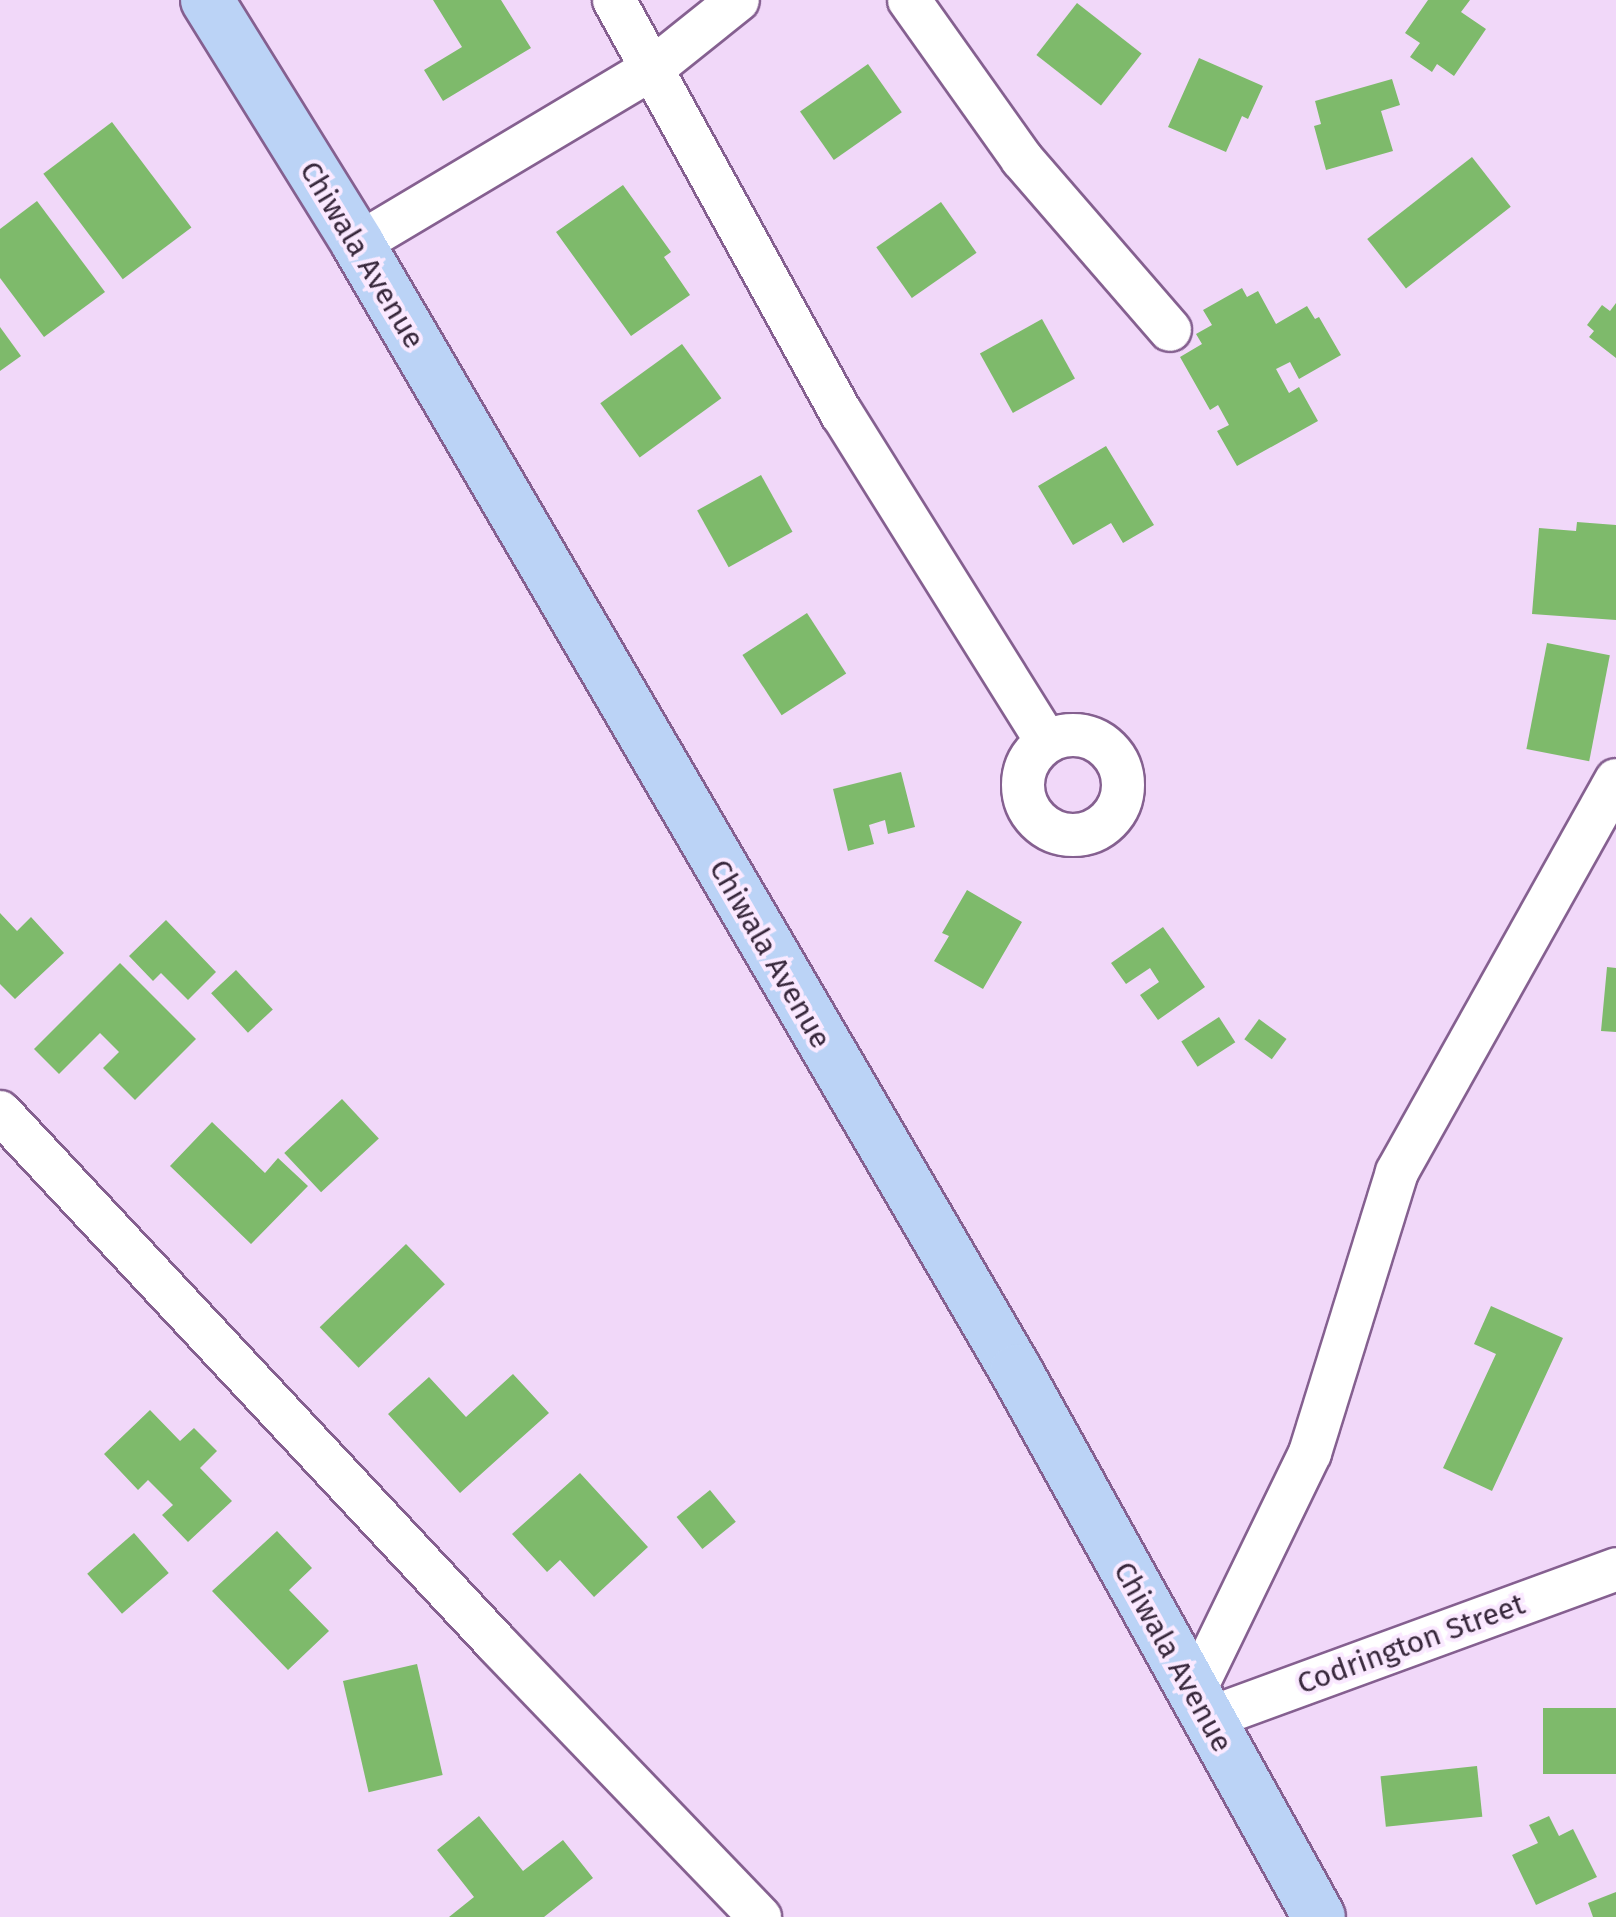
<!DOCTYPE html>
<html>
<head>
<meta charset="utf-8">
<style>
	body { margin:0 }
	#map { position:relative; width:1616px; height:1917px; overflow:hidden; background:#f1d8f9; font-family:"Fira Sans",sans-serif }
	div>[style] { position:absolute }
	.building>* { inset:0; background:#7eba6b; transform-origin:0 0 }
	.roads { filter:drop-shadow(2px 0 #856090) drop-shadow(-2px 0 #856090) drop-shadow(0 2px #856090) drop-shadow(0 -2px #856090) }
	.minor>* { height:42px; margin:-21px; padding:0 21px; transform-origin:21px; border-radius:21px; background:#fff }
	.minor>.ring { margin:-21px; padding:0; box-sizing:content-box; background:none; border:42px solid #fff; border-radius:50% }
	.major>* { height:52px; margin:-26px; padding:0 26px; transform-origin:26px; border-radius:26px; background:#bbd3f6 }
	span { translate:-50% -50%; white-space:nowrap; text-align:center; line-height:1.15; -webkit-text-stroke:8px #fae9ff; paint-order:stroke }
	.street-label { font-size:30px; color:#38283c }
</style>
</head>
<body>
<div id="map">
	<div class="building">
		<div style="clip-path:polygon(433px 0,501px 0,531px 48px,443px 101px,424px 70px,462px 47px)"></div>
		<div style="clip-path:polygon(1428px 0,1470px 0,1461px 12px,1486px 29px,1454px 76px,1437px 64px,1432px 72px,1410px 57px,1420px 43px,1405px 33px)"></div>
		<div style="left:1077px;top:3px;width:82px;height:66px;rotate:38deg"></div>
		<div style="clip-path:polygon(1199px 58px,1263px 86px,1248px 119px,1242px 116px,1226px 152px,1168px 127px)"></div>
		<div style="left:868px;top:64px;width:59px;height:83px;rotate:55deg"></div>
		<div style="clip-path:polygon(1392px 79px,1400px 105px,1381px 111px,1393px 151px,1326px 170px,1314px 126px,1321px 124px,1315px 101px)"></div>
		<div style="left:112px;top:122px;width:132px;height:86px;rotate:53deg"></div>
		<div style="left:1472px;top:157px;width:63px;height:133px;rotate:52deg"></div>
		<div style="clip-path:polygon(623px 185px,671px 252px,664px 257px,690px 295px,631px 336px,556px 232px)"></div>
		<div style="clip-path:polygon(37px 201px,105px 292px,44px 337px,0 278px,0 229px)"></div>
		<div style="left:941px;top:202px;width:62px;height:79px;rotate:55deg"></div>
		<div style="clip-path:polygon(1242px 288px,1247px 297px,1258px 291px,1276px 324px,1307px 306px,1315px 319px,1319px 317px,1341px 355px,1299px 379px,1290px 362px,1276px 369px,1289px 393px,1299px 387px,1318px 421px,1237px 466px,1217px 431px,1229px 425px,1218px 405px,1210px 410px,1180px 357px,1202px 344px,1196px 334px,1212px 325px,1203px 310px)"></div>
		<div style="clip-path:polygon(1616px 303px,1616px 358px,1589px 337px,1594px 331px,1587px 325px,1602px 305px,1610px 311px)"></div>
		<div style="left:1042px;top:319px;width:68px;height:71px;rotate:61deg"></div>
		<div style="clip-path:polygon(0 327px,21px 356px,0 371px)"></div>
		<div style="left:682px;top:344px;width:67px;height:101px;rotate:54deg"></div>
		<div style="clip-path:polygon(1106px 446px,1154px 525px,1123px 543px,1111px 523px,1073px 545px,1038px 486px)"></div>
		<div style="left:761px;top:475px;width:65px;height:73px;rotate:61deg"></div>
		<div style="clip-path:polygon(1577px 522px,1616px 525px,1616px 620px,1532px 614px,1539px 528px,1576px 531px)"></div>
		<div style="left:807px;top:613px;width:72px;height:77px;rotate:57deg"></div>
		<div style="left:1547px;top:643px;width:64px;height:108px;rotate:11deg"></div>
		<div style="clip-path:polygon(901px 772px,915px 827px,888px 834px,885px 820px,869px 825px,874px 844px,848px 851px,833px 789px)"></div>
		<div style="clip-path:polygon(967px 890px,1022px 922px,983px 989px,934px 961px,949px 936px,942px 933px)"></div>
		<div style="clip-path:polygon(0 913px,17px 931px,31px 917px,64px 953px,15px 999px,0 984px)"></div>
		<div style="clip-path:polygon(166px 920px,216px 972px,188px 1000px,161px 973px,153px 981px,129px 956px)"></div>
		<div style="clip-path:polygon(1163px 927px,1205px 987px,1158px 1020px,1140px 995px,1159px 982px,1150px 968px,1126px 984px,1111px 963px)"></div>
		<div style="clip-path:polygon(120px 963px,196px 1039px,135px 1100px,103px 1068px,119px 1052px,100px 1033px,59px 1074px,34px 1049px)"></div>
		<div style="clip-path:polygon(1607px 967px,1616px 968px,1616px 1032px,1601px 1031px)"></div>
		<div style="left:236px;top:970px;width:54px;height:34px;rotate:47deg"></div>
		<div style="left:1219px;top:1017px;width:30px;height:45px;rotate:57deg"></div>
		<div style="left:1259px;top:1019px;width:34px;height:25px;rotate:36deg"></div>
		<div style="left:342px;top:1099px;width:54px;height:79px;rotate:47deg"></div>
		<div style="clip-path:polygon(212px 1122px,265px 1173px,278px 1158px,308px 1186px,251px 1244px,170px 1166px)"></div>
		<div style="left:406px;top:1244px;width:56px;height:120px;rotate:46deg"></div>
		<div style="clip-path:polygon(1491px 1306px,1563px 1338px,1492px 1491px,1443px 1468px,1496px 1354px,1474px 1344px)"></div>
		<div style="clip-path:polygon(513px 1374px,549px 1413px,460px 1493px,388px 1414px,429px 1377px,466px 1417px)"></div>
		<div style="clip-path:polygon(150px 1410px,180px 1441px,194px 1428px,217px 1451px,200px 1468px,232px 1501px,188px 1542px,162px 1515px,173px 1505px,148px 1480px,138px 1490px,104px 1454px)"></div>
		<div style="clip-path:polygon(580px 1473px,648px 1547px,594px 1597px,560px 1560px,547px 1572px,512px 1534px)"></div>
		<div style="left:710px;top:1490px;width:41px;height:43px;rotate:51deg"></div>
		<div style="clip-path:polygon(277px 1531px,312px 1568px,289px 1590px,329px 1631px,288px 1670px,212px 1591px)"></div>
		<div style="left:134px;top:1533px;width:53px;height:62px;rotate:49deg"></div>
		<div style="left:417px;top:1664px;width:114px;height:76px;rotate:77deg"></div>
		<div style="left:1616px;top:1708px;width:66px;height:73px;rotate:90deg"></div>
		<div style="left:1477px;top:1766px;width:51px;height:97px;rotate:84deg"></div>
		<div style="clip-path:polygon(479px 1816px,523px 1871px,563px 1840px,593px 1878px,544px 1917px,449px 1917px,474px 1897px,437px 1850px)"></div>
		<div style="clip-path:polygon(1549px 1816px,1559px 1836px,1573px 1829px,1597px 1877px,1536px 1905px,1512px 1855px,1538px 1843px,1529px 1825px)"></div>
		<div style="clip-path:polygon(1616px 1892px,1616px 1917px,1593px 1917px,1588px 1903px)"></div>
	</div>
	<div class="roads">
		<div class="minor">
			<div style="left:614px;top:0;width:473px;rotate:61.2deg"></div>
			<div style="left:842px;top:414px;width:383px;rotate:58deg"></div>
			<div style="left:909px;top:0;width:195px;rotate:54.6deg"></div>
			<div style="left:1022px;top:159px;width:226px;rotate:49.1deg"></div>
			<div style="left:358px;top:244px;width:342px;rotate:-30.8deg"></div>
			<div style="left:652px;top:69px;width:110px;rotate:-38.7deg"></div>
			<div class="ring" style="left:1023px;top:735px;width:58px;height:58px"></div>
			<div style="left:0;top:1112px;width:729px;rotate:46.94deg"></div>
			<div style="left:498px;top:1645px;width:378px;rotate:46.1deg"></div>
			<div style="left:1193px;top:1694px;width:268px;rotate:-64.1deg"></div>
			<div style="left:1310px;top:1453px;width:294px;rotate:-72.8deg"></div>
			<div style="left:1397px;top:1172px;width:449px;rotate:-60.8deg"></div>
			<div style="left:1207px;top:1719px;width:436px;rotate:-20.1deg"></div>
		</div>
		<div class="major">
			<div style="left:207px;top:0;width:287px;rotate:58.2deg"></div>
			<div style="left:358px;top:244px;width:1305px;rotate:59.72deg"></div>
			<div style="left:1016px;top:1371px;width:624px;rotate:60.97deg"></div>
		</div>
	</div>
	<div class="street-label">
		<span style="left:362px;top:255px;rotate:59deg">Chiwala Avenue</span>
		<span style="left:770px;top:954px;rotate:60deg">Chiwala Avenue</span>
		<span style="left:1411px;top:1644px;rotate:-20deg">Codrington Street</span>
		<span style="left:1173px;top:1657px;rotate:61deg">Chiwala Avenue</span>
	</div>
</div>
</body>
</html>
